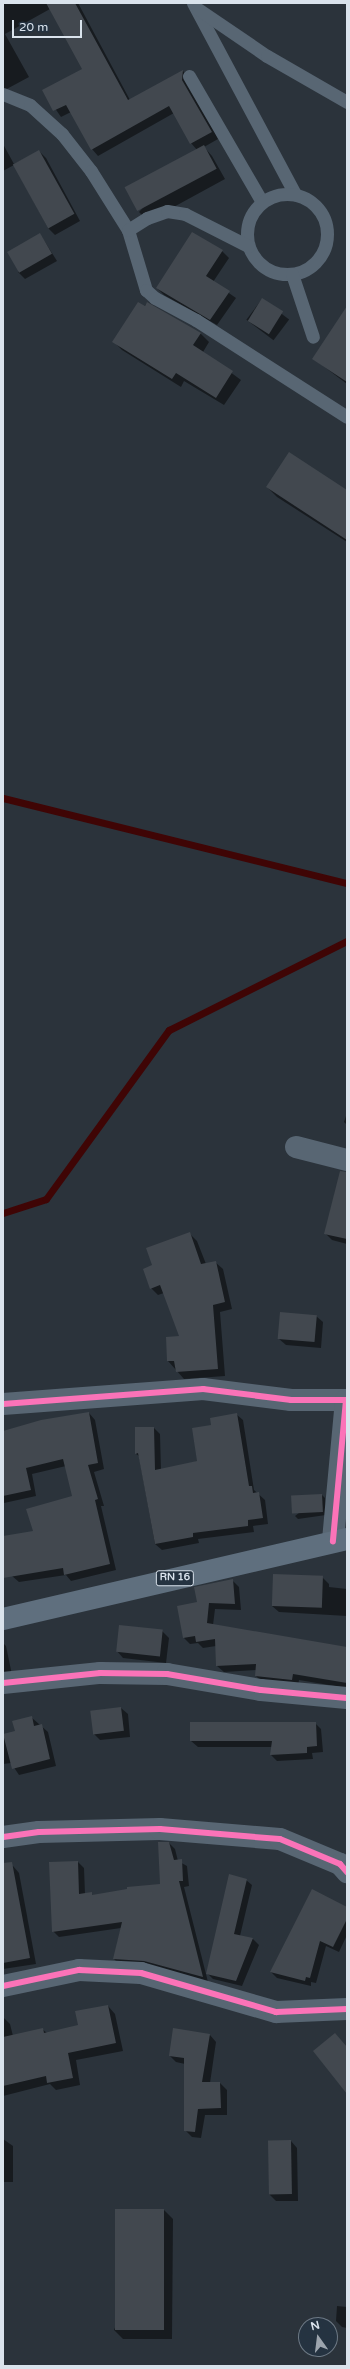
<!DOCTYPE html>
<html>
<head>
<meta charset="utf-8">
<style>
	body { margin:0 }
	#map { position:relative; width:350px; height:2369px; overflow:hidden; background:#2b333b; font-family:"Varela Round",sans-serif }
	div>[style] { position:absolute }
	.shadow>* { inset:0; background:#0007; transform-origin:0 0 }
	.stream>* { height:7px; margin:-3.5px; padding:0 3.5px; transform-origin:3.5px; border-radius:3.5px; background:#3f0505 }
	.building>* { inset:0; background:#42484f; transform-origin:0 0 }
	.service>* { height:13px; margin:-6.5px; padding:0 6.5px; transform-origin:6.5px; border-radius:6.5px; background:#586673 }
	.service>.ring { margin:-6.5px; padding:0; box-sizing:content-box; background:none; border:13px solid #586673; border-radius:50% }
	.minor>* { height:22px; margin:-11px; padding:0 11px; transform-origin:11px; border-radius:11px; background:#586673 }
	.primary>* { height:22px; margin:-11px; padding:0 11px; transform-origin:11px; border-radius:11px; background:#5f6f7e }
	.cycleway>* { height:6px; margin:-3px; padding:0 3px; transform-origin:3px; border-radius:3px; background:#fb73b8 }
	span { translate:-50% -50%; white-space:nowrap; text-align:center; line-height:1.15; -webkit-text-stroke:3px #253341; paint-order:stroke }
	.shield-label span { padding:1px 3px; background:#253341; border:1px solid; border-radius:3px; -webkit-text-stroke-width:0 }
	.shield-label { font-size:10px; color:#dae3ec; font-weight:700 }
	.frame { position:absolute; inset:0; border:4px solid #dae3ec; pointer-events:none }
	.north { position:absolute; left:298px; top:2317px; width:40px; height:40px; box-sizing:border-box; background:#253341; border:1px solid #6d7985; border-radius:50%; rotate:346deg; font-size:11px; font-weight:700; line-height:16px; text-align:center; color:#dae3ec }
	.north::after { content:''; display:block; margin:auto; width:14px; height:18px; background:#9da5ae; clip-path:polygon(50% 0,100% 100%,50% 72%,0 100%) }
	.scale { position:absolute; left:12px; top:20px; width:70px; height:18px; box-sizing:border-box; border:2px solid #dae3ec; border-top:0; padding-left:5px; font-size:12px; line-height:14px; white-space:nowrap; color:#dae3ec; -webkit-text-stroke:3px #253341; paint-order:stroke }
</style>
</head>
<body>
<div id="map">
	<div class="shadow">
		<div style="clip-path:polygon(3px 3px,78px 3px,130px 100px,183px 71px,189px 78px,218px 139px,204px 147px,212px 156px,225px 179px,148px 221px,139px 212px,197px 150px,191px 143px,174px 113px,98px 156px,92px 149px,71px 112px,61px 117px,43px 91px,83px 69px,50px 9px,5px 34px,29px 77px,3px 91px)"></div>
		<div style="clip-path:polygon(3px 144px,14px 164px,39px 151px,46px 158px,80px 221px,55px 235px,48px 228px,14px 165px,3px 171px)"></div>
		<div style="clip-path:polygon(40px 234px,57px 261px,25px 279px,18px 272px)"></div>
		<div style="clip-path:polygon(222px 251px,229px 258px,213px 282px,236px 298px,217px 325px,164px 295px,157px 288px)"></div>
		<div style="left:262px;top:299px;width:34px;height:26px;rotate:37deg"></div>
		<div style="clip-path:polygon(147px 303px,201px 334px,209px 342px,203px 352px,241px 380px,224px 405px,184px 381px,181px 387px,122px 350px,114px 342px)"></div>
		<div style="clip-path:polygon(347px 308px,347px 384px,314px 359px)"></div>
		<div style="clip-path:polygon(267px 487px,347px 491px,347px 542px,277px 497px)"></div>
		<div style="clip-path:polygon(347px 1113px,347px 1125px,344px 1122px)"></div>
		<div style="clip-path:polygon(347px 1203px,347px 1244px,332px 1240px,326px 1234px)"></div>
		<div style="clip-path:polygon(190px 1234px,197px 1241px,206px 1264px,215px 1262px,223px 1269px,232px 1309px,220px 1312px,225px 1376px,184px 1379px,168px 1361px,181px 1336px,164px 1293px,158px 1295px,151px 1288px,153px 1266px)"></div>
		<div style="clip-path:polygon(316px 1316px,323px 1322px,321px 1348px,286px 1345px,279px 1339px)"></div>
		<div style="clip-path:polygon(89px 1413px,95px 1420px,104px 1469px,94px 1472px,104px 1506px,101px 1506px,116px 1570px,71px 1581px,66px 1575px,19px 1582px,12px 1576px,3px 1575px,3px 1537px,34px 1532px,74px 1497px,66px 1466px,32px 1474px,36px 1496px,4px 1503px,3px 1432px)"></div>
		<div style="clip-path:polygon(236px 1414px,243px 1420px,254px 1490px,265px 1500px,268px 1524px,253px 1526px,254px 1532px,198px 1539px,199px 1543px,162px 1550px,155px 1544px,139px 1456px,136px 1454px,154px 1428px,160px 1434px,161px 1470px,199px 1461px,212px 1426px)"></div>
		<div style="clip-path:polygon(322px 1495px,325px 1498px,326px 1515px,298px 1519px,295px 1516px)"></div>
		<div style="clip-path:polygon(322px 1577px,329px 1584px,329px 1587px,347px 1589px,347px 1616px,279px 1612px,272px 1606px)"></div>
		<div style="clip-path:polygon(232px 1580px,239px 1587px,241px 1610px,215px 1609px,213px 1625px,347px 1648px,347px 1688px,299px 1680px,298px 1686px,262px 1682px,256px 1676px,256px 1670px,224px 1672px,217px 1666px,216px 1646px,203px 1648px,198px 1643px,190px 1644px,184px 1638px,198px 1603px)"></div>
		<div style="clip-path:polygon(162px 1631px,169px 1638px,166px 1663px,123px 1658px,117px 1651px)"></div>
		<div style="clip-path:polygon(3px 1643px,6px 1646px,12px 1675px,3px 1677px)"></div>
		<div style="clip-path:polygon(121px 1708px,128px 1714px,130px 1737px,100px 1740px,93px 1733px)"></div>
		<div style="clip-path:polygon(31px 1717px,48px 1732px,56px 1766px,19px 1775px,11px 1763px,3px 1764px,3px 1735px,16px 1732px)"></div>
		<div style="clip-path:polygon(315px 1723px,321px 1729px,323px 1752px,312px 1753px,313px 1759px,277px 1761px,271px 1755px,272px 1747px,198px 1747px,191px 1741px)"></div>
		<div style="clip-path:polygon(169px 1843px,175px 1849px,178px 1861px,187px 1866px,189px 1886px,184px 1887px,208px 1982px,120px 1965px,114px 1959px,121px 1928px,59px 1937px,53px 1931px,50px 1863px,78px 1862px,84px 1868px,85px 1894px,94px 1896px,161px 1885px)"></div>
		<div style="clip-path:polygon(13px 1866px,19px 1873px,36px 1964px,3px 1969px,3px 1868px)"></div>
		<div style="clip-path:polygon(246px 1880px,252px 1885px,240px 1936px,253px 1939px,259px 1945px,242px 1986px,213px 1979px,207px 1973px)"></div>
		<div style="clip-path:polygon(347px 1908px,347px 1935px,339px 1952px,326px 1946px,316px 1983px,311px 1982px,311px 1986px,277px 1978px,271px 1972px)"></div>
		<div style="clip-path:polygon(108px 2006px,115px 2014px,123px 2051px,76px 2060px,80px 2085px,56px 2090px,50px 2084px,3px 2096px,3px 2017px,10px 2024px,13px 2036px,42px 2029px,47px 2033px,79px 2026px)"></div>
		<div style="clip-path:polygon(210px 2035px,216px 2042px,210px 2083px,220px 2083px,227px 2090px,227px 2115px,205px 2115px,201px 2138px,192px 2137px,185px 2130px,185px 2064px,176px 2062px,170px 2056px)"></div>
		<div style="clip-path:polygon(3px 2139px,13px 2146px,13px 2182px,3px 2182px)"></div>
		<div style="clip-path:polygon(291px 2141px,297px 2148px,298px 2201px,276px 2201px,269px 2194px)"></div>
		<div style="clip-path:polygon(164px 2210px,173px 2219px,172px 2339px,123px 2339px,114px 2330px)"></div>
		<div style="clip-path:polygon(337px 2306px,347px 2307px,347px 2328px,342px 2327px,336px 2321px)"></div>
	</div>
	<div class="stream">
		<div style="left:3px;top:798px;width:354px;rotate:13.9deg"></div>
		<div style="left:3px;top:1213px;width:45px;rotate:-18deg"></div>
		<div style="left:46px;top:1199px;width:209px;rotate:-54deg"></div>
		<div style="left:169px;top:1030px;width:199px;rotate:-26.6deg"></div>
	</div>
	<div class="building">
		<div style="clip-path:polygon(46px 3px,75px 3px,128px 100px,183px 70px,182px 80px,212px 132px,190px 144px,169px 106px,91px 150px,66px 105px,53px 111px,42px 90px,82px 69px)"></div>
		<div style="left:204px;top:145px;width:27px;height:90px;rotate:62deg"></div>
		<div style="left:39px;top:150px;width:73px;height:30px;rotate:61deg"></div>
		<div style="clip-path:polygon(192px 232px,223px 250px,206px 276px,230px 291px,210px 320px,156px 288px)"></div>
		<div style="left:40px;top:233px;width:24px;height:38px;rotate:60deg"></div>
		<div style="left:262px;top:298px;width:25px;height:27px;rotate:32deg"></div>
		<div style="clip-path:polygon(138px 302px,145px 306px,147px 302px,201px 333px,193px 345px,233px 371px,216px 398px,176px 373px,172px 379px,112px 342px)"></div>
		<div style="clip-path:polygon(347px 306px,347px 382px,312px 359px)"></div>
		<div style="clip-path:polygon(289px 452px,347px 490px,347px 540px,266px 487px)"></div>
		<div style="clip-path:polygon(340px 1171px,347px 1172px,347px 1239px,324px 1234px)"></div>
		<div style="clip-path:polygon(190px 1232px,201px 1264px,216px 1261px,225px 1302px,213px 1305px,218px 1369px,176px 1372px,174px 1361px,167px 1361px,166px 1337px,179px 1336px,160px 1285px,150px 1289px,143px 1269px,152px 1265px,146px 1248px)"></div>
		<div style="left:280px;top:1312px;width:37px;height:27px;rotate:5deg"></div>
		<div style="clip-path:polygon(89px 1412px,98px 1463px,88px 1465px,98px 1499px,95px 1500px,110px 1564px,64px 1575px,63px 1568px,3px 1578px,3px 1536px,33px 1531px,26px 1509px,72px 1496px,63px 1459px,26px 1468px,31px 1490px,3px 1496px,3px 1431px,41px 1420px)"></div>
		<div style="clip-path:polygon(237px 1413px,249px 1486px,252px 1486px,253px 1493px,259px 1492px,263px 1518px,248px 1520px,248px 1526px,193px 1533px,193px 1537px,155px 1544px,138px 1453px,135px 1454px,135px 1427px,154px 1427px,155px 1470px,197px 1461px,192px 1428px,211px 1425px,210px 1418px)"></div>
		<div style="left:322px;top:1494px;width:18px;height:31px;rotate:87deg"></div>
		<div style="left:273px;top:1574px;width:50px;height:32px;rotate:2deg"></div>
		<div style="clip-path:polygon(233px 1579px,235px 1604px,209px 1603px,207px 1623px,347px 1647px,347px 1683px,293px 1674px,292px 1680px,255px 1676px,256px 1664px,216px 1666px,215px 1639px,196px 1642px,195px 1636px,183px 1638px,177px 1606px,197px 1602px,194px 1587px)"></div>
		<div style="left:119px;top:1625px;width:44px;height:27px;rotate:6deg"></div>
		<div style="left:121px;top:1707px;width:24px;height:31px;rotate:83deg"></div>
		<div style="clip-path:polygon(32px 1716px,34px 1726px,42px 1724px,50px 1759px,12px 1769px,3px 1734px,15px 1731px,12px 1721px)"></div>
		<div style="clip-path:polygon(190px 1722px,316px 1722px,317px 1746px,307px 1747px,307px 1753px,270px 1755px,272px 1741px,190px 1741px)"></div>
		<div style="clip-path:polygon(158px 1842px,169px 1842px,174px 1860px,182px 1859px,183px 1881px,179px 1881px,203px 1977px,144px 1961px,113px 1959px,122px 1922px,52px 1932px,49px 1862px,78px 1861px,79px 1894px,92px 1892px,92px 1895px,127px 1889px,127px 1887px,160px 1884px)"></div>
		<div style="clip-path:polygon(12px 1862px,30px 1958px,3px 1963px,3px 1863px)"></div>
		<div style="clip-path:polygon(229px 1874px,247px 1879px,234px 1934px,253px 1938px,236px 1981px,206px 1974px)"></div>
		<div style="clip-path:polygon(312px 1889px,347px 1907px,347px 1919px,333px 1947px,320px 1941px,310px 1978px,306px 1977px,305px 1981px,270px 1972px)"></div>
		<div style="clip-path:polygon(108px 2005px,116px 2043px,68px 2053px,73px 2078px,47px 2083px,46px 2076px,3px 2086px,3px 2037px,43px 2028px,44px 2033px,78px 2025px,75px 2011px)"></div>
		<div style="clip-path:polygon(173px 2028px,210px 2034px,202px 2082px,220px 2082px,221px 2108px,198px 2109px,195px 2132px,184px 2131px,184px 2058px,169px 2056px)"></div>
		<div style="clip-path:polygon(335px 2033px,347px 2047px,347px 2094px,313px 2051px)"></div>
		<div style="left:291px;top:2140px;width:54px;height:23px;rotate:89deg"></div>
		<div style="left:115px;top:2209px;width:49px;height:121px"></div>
	</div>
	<div class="service">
		<div style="left:193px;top:3px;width:217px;rotate:61.9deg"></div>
		<div style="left:198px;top:9px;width:83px;rotate:34.3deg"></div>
		<div style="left:267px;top:56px;width:92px;rotate:29.9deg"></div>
		<div style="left:189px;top:76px;width:146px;rotate:59.9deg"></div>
		<div style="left:3px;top:94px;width:29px;rotate:22deg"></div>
		<div style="left:30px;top:105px;width:43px;rotate:42.2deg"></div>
		<div style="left:62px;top:134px;width:47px;rotate:51.9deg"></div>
		<div style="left:91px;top:171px;width:70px;rotate:57.9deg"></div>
		<div style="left:128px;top:230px;width:63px;rotate:73.3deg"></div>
		<div style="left:146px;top:290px;width:12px;rotate:42deg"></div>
		<div style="left:155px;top:298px;width:47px;rotate:28.2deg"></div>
		<div style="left:196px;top:320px;width:179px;rotate:32.7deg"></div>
		<div class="ring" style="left:247px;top:194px;width:67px;height:67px"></div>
		<div style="left:128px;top:230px;width:22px;rotate:-32deg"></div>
		<div style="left:147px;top:218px;width:21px;rotate:-19deg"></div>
		<div style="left:167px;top:211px;width:18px;rotate:9deg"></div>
		<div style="left:185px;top:214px;width:71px;rotate:26.9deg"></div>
		<div style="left:292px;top:274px;width:66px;rotate:71.6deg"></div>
	</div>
	<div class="minor">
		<div style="left:296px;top:1147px;width:53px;rotate:14.3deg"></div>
		<div style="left:3px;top:1404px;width:201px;rotate:-4.3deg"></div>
		<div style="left:203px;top:1389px;width:89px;rotate:7.1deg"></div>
		<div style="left:291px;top:1400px;width:55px"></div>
		<div style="left:346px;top:1400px;width:142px;rotate:95.3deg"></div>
		<div style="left:3px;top:1683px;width:98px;rotate:-5.9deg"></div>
		<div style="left:100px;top:1673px;width:67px;rotate:0.9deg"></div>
		<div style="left:167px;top:1674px;width:95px;rotate:9.7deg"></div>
		<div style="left:261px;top:1690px;width:86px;rotate:5.3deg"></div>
		<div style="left:3px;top:1837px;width:36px;rotate:-8deg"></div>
		<div style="left:39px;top:1832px;width:121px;rotate:-1.4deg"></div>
		<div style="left:160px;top:1829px;width:120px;rotate:4.8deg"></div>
		<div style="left:280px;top:1839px;width:65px;rotate:22.6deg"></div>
		<div style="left:340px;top:1864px;width:11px;rotate:49deg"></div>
		<div style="left:3px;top:1986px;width:78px;rotate:-11.9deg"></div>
		<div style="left:79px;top:1970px;width:62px;rotate:2.8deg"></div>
		<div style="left:141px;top:1973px;width:141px;rotate:16.1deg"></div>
		<div style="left:276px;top:2012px;width:71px;rotate:-2.4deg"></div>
	</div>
	<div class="primary">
		<div style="left:3px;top:1619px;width:353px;rotate:-13.1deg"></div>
	</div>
	<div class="cycleway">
		<div style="left:3px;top:1404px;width:201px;rotate:-4.3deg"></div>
		<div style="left:203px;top:1389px;width:89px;rotate:7.1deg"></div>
		<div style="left:291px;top:1400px;width:55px"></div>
		<div style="left:346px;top:1400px;width:142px;rotate:95.3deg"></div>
		<div style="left:3px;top:1683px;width:98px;rotate:-5.9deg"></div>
		<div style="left:100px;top:1673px;width:67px;rotate:0.9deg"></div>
		<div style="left:167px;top:1674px;width:95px;rotate:9.7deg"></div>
		<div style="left:261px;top:1690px;width:86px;rotate:5.3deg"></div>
		<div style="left:3px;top:1837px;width:36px;rotate:-8deg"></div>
		<div style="left:39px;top:1832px;width:121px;rotate:-1.4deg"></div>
		<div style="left:160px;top:1829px;width:120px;rotate:4.8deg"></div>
		<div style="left:280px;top:1839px;width:65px;rotate:22.6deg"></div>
		<div style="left:340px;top:1864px;width:11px;rotate:49deg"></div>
		<div style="left:3px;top:1986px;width:78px;rotate:-11.9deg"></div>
		<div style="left:79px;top:1970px;width:62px;rotate:2.8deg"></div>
		<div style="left:141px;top:1973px;width:141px;rotate:16.1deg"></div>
		<div style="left:276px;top:2012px;width:71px;rotate:-2.4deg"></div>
	</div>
	<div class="shield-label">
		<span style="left:175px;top:1578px">RN 16</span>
	</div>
	<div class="frame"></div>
	<div class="north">N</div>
	<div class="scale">20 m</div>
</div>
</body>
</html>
